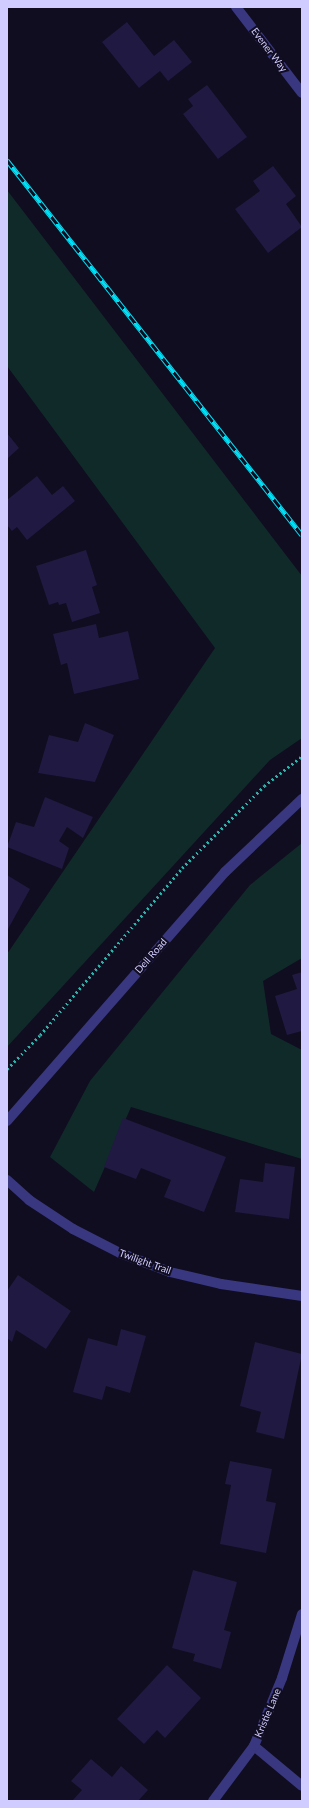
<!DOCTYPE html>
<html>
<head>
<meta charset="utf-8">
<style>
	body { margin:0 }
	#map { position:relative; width:309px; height:1808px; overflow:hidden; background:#100d20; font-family:Lato,sans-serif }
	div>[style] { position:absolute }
	.green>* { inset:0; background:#102a29 }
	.building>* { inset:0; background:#201941 }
	.path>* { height:2.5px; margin-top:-1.25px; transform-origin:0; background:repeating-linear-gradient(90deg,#2db1a8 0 2px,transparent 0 5px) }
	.minor>* { height:10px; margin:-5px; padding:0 5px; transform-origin:5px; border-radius:5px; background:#39377f }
	.tertiary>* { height:10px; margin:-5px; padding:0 5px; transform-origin:5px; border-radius:5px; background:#39377f }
	.rail>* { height:4.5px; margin-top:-2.25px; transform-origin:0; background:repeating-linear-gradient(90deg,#100d20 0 9px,#00e0f7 0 18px); box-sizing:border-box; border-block:1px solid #00e0f7 }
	span { translate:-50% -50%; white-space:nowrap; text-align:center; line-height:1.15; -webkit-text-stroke:4px #100d20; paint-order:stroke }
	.street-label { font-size:10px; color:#d1ccff }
	.frame { position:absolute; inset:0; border:8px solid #d1ccff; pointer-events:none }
</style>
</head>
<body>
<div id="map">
	<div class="green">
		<div style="clip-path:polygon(7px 190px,302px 576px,302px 738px,270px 760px,7px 1047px,7px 954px,215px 648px,7px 366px)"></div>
		<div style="clip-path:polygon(302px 843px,302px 958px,263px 981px,271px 1034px,302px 1050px,302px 1159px,131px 1107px,94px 1192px,50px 1157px,90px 1081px,250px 885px)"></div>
	</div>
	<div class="building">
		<div style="clip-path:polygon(127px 22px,154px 56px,174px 40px,192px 62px,168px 81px,160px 71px,139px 88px,102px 42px)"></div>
		<div style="clip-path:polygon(207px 85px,247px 137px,218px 159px,183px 114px,193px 106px,188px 99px)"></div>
		<div style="clip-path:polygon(273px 166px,296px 196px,286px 204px,302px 227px,268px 253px,235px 209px,260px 191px,253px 181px)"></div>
		<div style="clip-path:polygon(7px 433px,19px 448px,7px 459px)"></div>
		<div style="clip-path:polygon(37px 476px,52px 495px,63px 486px,75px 501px,27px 540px,17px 527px,12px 531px,7px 525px,7px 500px)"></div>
		<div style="clip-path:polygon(86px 550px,97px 585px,92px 587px,100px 613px,72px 622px,66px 603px,59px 605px,58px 602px,49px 605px,36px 566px)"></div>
		<div style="clip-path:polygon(96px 624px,99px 638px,128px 631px,139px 679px,74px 694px,67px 663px,61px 665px,53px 634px)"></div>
		<div style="clip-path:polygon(85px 723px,114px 735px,95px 782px,38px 773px,49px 735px,78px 742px)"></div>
		<div style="clip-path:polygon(45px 797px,93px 817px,83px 838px,67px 827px,59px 841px,69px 848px,62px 869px,7px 847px,16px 822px,34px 827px)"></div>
		<div style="clip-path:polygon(7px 875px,30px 889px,7px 931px)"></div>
		<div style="clip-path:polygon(302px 972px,302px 1031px,287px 1035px,275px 996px,297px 989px,292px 975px)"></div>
		<div style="clip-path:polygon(123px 1118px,226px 1157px,204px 1212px,164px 1197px,171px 1180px,141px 1168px,136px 1179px,104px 1167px)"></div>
		<div style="clip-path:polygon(265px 1163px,295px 1167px,289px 1219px,235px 1212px,240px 1179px,263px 1182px)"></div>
		<div style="clip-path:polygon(18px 1275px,71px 1311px,46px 1349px,16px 1330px,12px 1342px,7px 1338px,7px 1291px)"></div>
		<div style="clip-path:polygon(121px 1329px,146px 1336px,130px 1393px,106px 1386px,102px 1400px,73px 1392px,88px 1338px,117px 1346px)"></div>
		<div style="clip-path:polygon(255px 1342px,302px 1354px,284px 1439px,256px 1432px,261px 1412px,240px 1406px)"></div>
		<div style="clip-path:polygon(230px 1461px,272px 1469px,266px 1501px,276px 1503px,266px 1553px,220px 1544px,231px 1485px,225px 1484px)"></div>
		<div style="clip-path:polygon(193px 1570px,237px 1582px,224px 1630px,231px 1632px,221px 1669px,193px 1661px,195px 1654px,172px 1648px)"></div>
		<div style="clip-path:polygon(167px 1665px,201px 1698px,165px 1738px,157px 1730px,144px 1744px,117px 1719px)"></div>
		<div style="clip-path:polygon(91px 1759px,112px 1777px,121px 1766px,148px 1790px,138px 1801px,72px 1801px,82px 1790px,71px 1781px)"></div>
	</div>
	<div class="path">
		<div style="left:7px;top:1069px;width:47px;rotate:-45.9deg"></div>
		<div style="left:40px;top:1035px;width:219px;rotate:-49.6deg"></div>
		<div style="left:182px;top:868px;width:116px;rotate:-45deg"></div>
		<div style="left:264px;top:786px;width:48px;rotate:-38.3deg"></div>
	</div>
	<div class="minor">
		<div style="left:236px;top:7px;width:108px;rotate:52.5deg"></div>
		<div style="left:7px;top:1180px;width:30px;rotate:42deg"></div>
		<div style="left:29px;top:1200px;width:53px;rotate:33.4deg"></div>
		<div style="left:73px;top:1229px;width:53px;rotate:27.1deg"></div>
		<div style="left:120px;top:1253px;width:53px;rotate:20.8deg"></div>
		<div style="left:170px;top:1272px;width:52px;rotate:13.2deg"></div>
		<div style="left:221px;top:1284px;width:82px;rotate:8.4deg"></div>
		<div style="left:254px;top:1746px;width:62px;rotate:39.8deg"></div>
		<div style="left:213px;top:1801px;width:69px;rotate:-53.3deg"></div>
		<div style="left:254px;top:1746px;width:74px;rotate:-67.6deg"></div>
		<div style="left:282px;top:1678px;width:67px;rotate:-72.6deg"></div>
	</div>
	<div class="tertiary">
		<div style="left:7px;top:1121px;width:331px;rotate:-48.8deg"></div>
		<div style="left:225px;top:872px;width:106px;rotate:-43.5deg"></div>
	</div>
	<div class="rail">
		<div style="left:7px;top:160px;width:477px;rotate:51.8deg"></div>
	</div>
	<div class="street-label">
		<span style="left:269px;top:50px;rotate:53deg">Evener Way</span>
		<span style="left:151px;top:956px;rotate:-49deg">Dell Road</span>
		<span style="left:145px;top:1262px;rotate:20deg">Twilight Trail</span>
		<span style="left:268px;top:1713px;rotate:-67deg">Kristie Lane</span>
	</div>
	<div class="frame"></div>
</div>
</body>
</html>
